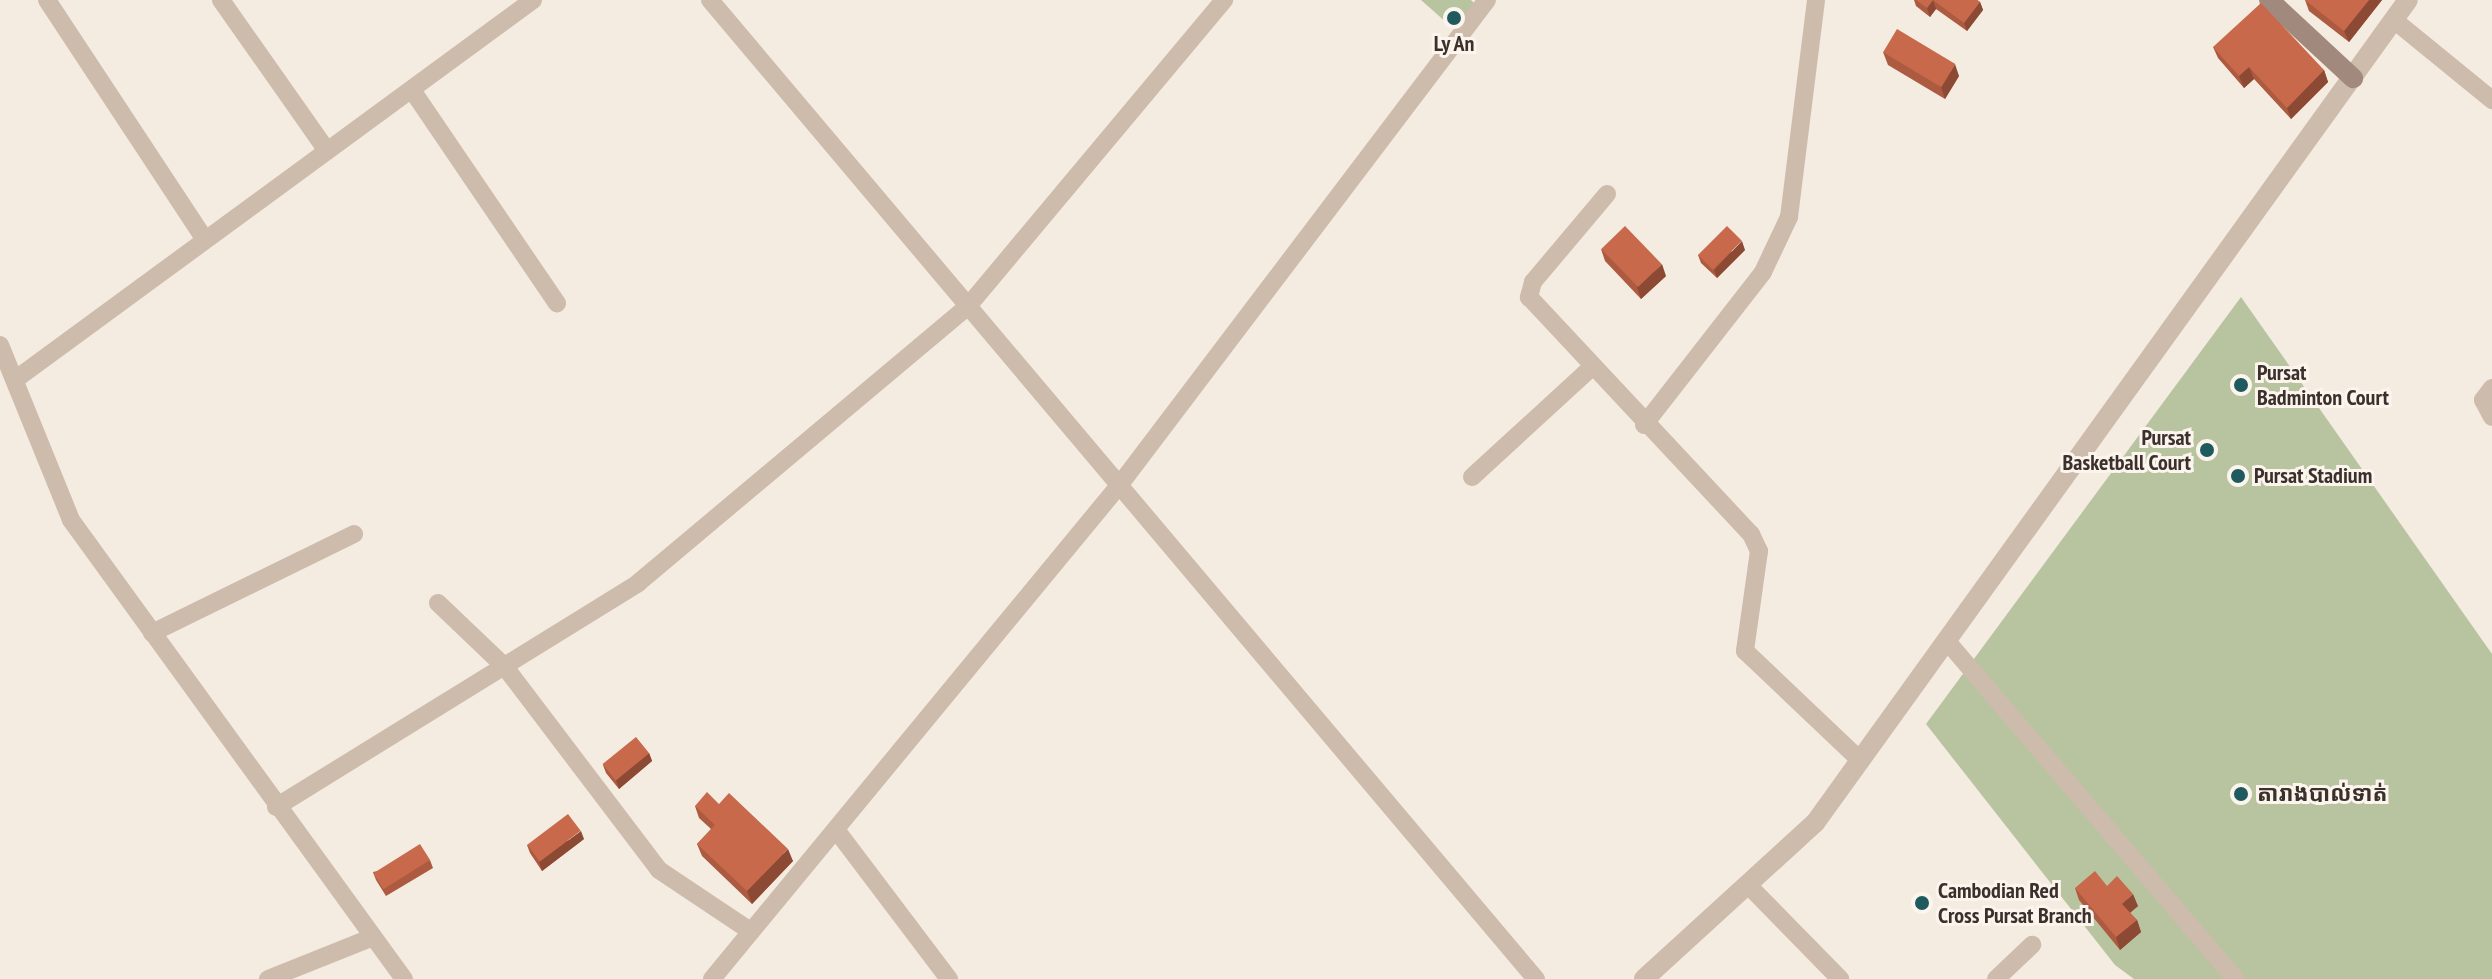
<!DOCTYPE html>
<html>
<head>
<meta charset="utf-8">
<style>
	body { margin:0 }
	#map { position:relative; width:2492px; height:979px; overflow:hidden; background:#f4ebe1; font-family:"PT Sans Narrow","Noto Sans Khmer",sans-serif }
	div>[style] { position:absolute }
	.green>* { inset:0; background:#b8c4a0 }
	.minor>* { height:18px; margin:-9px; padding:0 9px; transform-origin:9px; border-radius:9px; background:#cdbbac }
	.tertiary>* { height:20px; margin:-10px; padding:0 10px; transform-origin:10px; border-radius:10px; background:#cdbbac }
	.secondary>* { height:20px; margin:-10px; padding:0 10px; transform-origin:10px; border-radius:10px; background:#a18a7d }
	.wall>* { inset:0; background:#ac5a40 }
	.shaded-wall>* { inset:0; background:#8c4a34 }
	.building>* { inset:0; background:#c8694b; transform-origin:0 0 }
	.dots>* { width:22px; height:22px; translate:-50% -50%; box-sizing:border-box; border:4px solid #fbf5ee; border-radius:50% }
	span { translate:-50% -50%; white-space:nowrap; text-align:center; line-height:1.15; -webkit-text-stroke:6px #fbf5ee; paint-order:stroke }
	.poi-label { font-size:22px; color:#3b302b; font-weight:700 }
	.left { translate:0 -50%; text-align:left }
	.right { translate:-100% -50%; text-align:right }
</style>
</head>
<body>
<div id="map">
	<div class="green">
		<div style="clip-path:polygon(1421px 0,1471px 0,1476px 5px,1456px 31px)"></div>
		<div style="clip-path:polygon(2241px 297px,2492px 654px,2492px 979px,2134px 979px,2115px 965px,1926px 724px)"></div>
	</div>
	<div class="minor">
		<div style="left:47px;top:0;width:285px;rotate:56.6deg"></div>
		<div style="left:221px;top:0;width:184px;rotate:54.9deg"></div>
		<div style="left:710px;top:0;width:1281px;rotate:49.85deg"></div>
		<div style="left:2394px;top:20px;width:127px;rotate:39.2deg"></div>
		<div style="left:412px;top:90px;width:258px;rotate:55.8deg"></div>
		<div style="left:1607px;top:194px;width:115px;rotate:130.1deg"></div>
		<div style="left:1533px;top:282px;width:16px;rotate:105deg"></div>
		<div style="left:1529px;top:297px;width:325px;rotate:46.9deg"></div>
		<div style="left:1751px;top:534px;width:19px;rotate:65deg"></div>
		<div style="left:1759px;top:551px;width:101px;rotate:98deg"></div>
		<div style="left:1745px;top:651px;width:158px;rotate:43.5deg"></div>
		<div style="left:0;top:345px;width:189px;rotate:67.9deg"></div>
		<div style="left:71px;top:520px;width:567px;rotate:54.04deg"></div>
		<div style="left:16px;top:379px;width:641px;rotate:-36.24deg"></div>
		<div style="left:2492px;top:388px;width:15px;rotate:127deg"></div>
		<div style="left:2483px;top:400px;width:19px;rotate:62deg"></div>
		<div style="left:1644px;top:425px;width:194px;rotate:-52.1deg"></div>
		<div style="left:1763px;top:272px;width:61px;rotate:-64.7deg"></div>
		<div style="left:1789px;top:217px;width:219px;rotate:-82.9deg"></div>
		<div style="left:1472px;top:477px;width:161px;rotate:-42.5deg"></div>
		<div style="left:438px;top:603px;width:93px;rotate:43.7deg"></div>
		<div style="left:505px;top:667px;width:255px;rotate:52.8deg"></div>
		<div style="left:659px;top:870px;width:108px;rotate:33.7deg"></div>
		<div style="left:152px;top:633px;width:225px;rotate:-26.1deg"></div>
		<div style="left:1946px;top:640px;width:446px;rotate:49.5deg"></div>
		<div style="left:276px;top:807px;width:426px;rotate:-31.7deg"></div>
		<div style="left:638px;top:583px;width:432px;rotate:-40deg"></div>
		<div style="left:969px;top:305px;width:398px;rotate:-50.1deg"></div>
		<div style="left:837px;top:831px;width:186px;rotate:52.9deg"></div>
		<div style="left:1750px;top:887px;width:129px;rotate:45.6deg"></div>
		<div style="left:268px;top:979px;width:113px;rotate:-21.8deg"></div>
		<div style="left:712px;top:979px;width:643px;rotate:-50.49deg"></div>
		<div style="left:1121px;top:483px;width:606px;rotate:-52.85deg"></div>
		<div style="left:1996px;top:979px;width:50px;rotate:-43.4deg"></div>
	</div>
	<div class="tertiary">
		<div style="left:1644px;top:979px;width:231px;rotate:-42.4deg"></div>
		<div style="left:1815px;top:823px;width:1014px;rotate:-54.23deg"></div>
	</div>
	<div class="secondary">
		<div style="left:2269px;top:0;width:115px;rotate:42.9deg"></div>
	</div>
	<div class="wall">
		<div style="clip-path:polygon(1914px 0,1977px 0,1980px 2px,1983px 10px,1967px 31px,1936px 9px,1930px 17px,1916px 6px)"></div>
		<div style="clip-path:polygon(2305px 0,2382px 0,2349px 42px,2309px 11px)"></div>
		<div style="clip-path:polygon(2213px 47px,2324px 70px,2328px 82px,2291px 119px,2254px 79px,2244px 88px,2218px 58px)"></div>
		<div style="clip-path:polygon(1883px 52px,1959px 76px,1945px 99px,1888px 65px)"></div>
		<div style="clip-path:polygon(1601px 249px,1666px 276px,1641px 299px,1605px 261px)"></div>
		<div style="clip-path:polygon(1745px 250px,1717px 278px,1701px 263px,1698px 255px)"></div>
		<div style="clip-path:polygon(649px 753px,652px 761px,619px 789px,606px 773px,603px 765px)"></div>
		<div style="clip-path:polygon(719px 804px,793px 861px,752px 904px,702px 856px,697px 844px,711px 829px,699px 818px,695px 806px)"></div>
		<div style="clip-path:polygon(584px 839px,542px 871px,530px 853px,527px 845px)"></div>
		<div style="clip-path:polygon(430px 860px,433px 868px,386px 896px,376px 880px,373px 872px)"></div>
		<div style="clip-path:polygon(2107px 886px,2138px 906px,2130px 913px,2137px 920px,2141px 932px,2120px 950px,2079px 900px,2075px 888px)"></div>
	</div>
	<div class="shaded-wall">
		<div style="clip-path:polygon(1933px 0,1936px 9px,1930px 17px,1927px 8px)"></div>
		<div style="clip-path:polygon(2369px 0,2382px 0,2349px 42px,2344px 31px)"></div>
		<div style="clip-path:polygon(1980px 2px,1983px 10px,1967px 31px,1964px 23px)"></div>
		<div style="clip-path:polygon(1955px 64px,1959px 76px,1945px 99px,1941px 87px)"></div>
		<div style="clip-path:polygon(2249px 67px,2254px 79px,2244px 88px,2239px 76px)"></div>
		<div style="clip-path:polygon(2324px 70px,2328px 82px,2291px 119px,2287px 108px)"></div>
		<div style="clip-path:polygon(1742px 241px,1745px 250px,1717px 278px,1714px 270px)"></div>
		<div style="clip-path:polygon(1662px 264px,1666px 276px,1641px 299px,1637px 287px)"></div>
		<div style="clip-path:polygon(649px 753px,652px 761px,619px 789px,616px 780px)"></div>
		<div style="clip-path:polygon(581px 831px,584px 839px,542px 871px,539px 862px)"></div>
		<div style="clip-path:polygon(788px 849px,793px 861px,752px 904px,747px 891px)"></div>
		<div style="clip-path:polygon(2133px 894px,2138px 906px,2126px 916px,2122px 904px)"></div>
		<div style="clip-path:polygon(2137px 920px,2141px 932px,2120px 950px,2116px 937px)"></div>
	</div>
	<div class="building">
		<div style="clip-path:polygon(1916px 0,1977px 0,1980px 2px,1964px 23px,1933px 0,1927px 8px)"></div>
		<div style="clip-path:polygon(2305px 0,2369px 0,2344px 31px)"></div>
		<div style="clip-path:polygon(2261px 3px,2324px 70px,2287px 108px,2249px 67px,2239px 76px,2213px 47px)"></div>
		<div style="left:1897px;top:29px;width:68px;height:27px;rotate:31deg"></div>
		<div style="left:1625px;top:226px;width:53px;height:33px;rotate:46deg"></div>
		<div style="left:1727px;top:226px;width:21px;height:41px;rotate:45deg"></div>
		<div style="left:636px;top:737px;width:21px;height:43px;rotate:51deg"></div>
		<div style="clip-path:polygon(707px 792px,719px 804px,729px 793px,788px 849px,747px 891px,697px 844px,715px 825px,695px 806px)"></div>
		<div style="left:568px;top:814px;width:21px;height:51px;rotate:53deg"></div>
		<div style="left:420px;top:844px;width:19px;height:55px;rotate:58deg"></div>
		<div style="clip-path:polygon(2095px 871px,2107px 886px,2117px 876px,2133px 894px,2122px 904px,2137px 920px,2116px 937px,2075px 888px)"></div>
	</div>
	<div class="dots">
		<div style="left:1454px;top:18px;background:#1f5a5e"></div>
		<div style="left:2241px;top:385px;background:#1f5a5e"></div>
		<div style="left:2207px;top:450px;background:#1f5a5e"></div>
		<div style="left:2238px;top:476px;background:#1f5a5e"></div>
		<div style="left:2241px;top:794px;background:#1f5a5e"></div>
		<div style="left:1922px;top:903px;background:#1f5a5e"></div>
	</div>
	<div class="poi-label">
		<span style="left:1454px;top:44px">Ly An</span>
		<span class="left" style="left:2257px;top:385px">Pursat<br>Badminton Court</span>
		<span class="right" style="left:2191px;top:450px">Pursat<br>Basketball Court</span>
		<span class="left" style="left:2254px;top:476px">Pursat Stadium</span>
		<span class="left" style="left:2257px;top:794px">តារាងបាល់ទាត់</span>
		<span class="left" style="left:1938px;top:903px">Cambodian Red<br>Cross Pursat Branch</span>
	</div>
</div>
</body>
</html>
